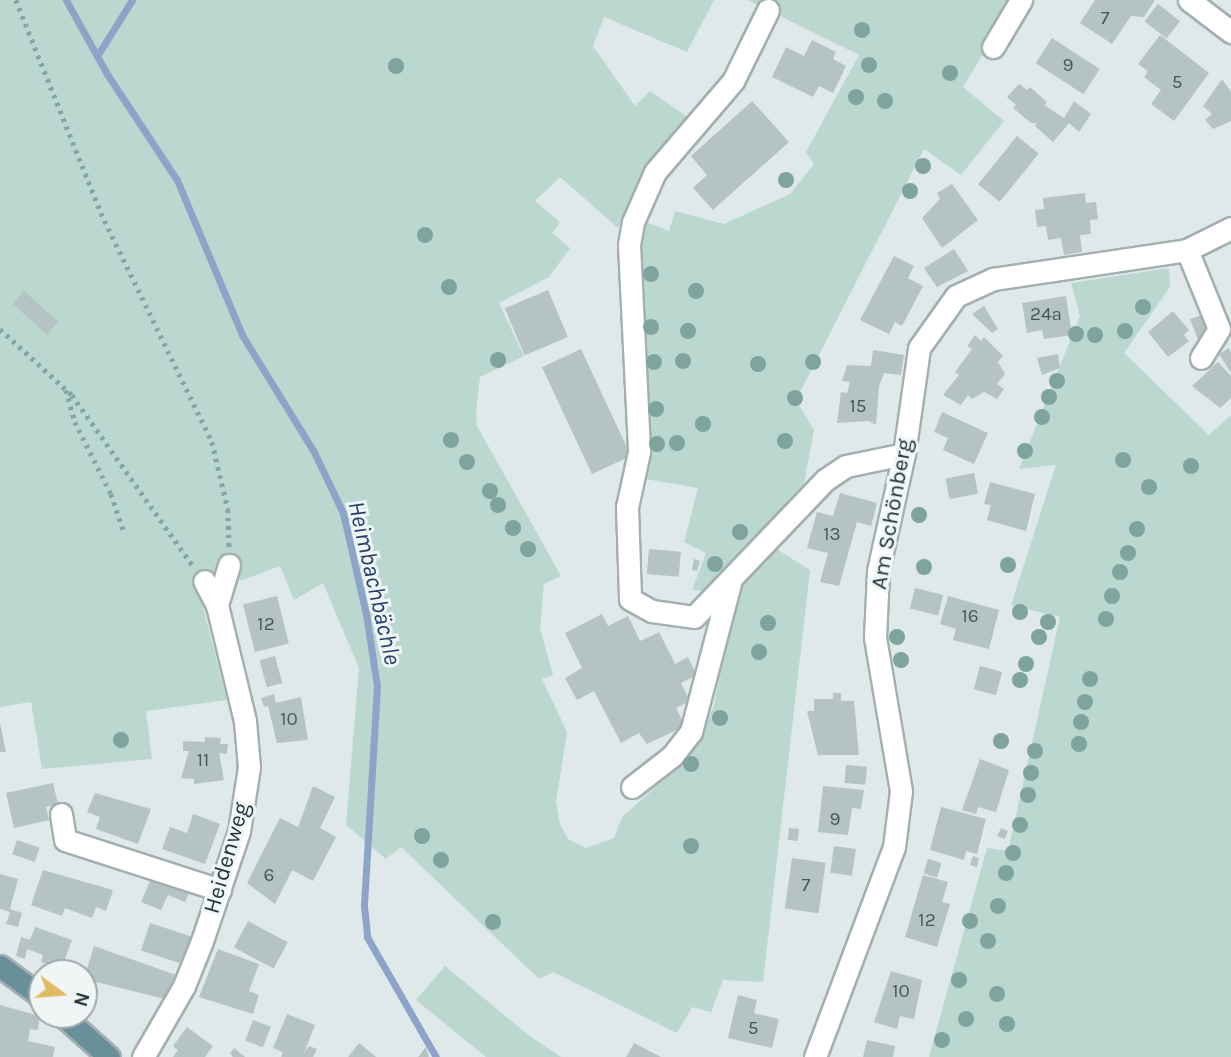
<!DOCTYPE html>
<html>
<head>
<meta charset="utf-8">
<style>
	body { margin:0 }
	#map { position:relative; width:1231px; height:1057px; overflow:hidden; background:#dfe9e9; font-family:Karla,sans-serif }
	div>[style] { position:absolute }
	.green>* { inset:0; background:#bad8cf }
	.stream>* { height:7px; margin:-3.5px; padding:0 3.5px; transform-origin:3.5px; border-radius:3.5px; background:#8da4c8 }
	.building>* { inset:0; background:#b5c3c3; transform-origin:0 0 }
	.path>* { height:4.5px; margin-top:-2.25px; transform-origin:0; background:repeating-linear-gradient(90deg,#83a4a9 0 3.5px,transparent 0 8.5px) }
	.roads { filter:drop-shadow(2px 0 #a3afb0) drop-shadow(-2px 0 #a3afb0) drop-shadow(0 2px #a3afb0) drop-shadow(0 -2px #a3afb0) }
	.minor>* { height:21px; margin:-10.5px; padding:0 10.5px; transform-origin:10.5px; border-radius:10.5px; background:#fff }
	.major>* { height:21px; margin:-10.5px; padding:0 10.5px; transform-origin:10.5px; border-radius:10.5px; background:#699099 }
	.trees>* { width:16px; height:16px; margin:-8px; border-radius:50%; background:#7fa39d }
	span { translate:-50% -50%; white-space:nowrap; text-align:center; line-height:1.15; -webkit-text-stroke:6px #eff6f5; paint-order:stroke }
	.number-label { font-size:19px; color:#47575a }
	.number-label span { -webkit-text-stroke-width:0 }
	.street-label { font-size:23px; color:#223337 }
	.water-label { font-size:24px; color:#243f6b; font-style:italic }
	.north { position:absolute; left:28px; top:959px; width:70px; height:70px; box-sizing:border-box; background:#eff6f5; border:2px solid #9da8a9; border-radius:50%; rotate:106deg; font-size:19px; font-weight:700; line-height:28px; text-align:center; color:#223337 }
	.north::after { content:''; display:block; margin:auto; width:24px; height:32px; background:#e1bb64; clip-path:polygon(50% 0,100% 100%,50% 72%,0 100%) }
</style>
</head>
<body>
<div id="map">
	<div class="green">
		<div style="clip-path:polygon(0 0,714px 0,687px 52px,604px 17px,593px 46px,635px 106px,650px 91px,693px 121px,618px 228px,560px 177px,535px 201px,560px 222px,552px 233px,570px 248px,549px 277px,499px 303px,524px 356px,480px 377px,476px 413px,477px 426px,561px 576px,544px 584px,540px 628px,553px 675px,542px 679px,567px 732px,556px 802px,560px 824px,568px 839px,586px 848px,614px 838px,622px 817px,686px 760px,700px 737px,714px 706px,735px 585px,770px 545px,810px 570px,763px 982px,723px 980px,711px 1012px,692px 1007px,677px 1033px,553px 972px,539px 979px,401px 847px,386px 859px,346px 825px,359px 668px,323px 583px,294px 600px,280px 566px,240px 581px,238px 560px,197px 584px,227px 700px,146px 711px,152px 759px,42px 769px,31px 702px,0 707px)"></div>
		<div style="clip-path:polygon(748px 0,1016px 0,963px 87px,1004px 121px,961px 175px,924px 149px,796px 400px,814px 430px,804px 483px,706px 591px,692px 590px,706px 553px,684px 542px,698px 488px,645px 479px,646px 385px,635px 266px,643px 221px,669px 231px,675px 211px,724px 224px,790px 194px,814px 164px,806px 152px,859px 55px)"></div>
		<div style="clip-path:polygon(1169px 268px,1170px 287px,1124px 353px,1209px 435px,1231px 415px,1231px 1057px,929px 1057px,987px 848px,1008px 851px,1060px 617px,1011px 605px,1056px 465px,1019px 469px,1080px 316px,1071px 283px)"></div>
		<div style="clip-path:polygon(445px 966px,527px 1034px,561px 1057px,486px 1057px,416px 1000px)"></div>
	</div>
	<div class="stream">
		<div style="left:66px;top:0;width:85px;rotate:61deg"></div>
		<div style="left:107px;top:74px;width:127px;rotate:56.6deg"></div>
		<div style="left:177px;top:180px;width:168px;rotate:67.2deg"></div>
		<div style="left:242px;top:335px;width:137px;rotate:58.4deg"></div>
		<div style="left:314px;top:452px;width:68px;rotate:64.6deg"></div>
		<div style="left:343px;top:513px;width:104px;rotate:77.2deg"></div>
		<div style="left:366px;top:614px;width:73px;rotate:81.3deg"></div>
		<div style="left:377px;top:686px;width:220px;rotate:93.4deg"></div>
		<div style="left:364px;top:906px;width:31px;rotate:84deg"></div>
		<div style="left:367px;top:937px;width:138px;rotate:60.1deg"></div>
		<div style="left:97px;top:56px;width:66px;rotate:-58deg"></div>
	</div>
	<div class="building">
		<div style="clip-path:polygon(1095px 0,1155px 0,1144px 17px,1131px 16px,1112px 44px,1080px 23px)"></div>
		<div style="left:1158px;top:4px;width:28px;height:22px;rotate:38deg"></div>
		<div style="clip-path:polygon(1160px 35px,1209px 73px,1174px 121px,1151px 104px,1161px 90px,1144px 77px,1148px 71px,1138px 64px)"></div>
		<div style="left:1052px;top:38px;width:57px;height:30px;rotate:33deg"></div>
		<div style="clip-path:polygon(812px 40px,836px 52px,833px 59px,846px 66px,833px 93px,819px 86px,813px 97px,772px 77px,786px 47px,804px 56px)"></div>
		<div style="clip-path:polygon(1222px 79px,1231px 92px,1231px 121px,1213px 129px,1205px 120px,1212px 114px,1203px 106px)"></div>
		<div style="clip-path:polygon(1019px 84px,1027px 90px,1030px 87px,1047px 102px,1044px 105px,1064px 118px,1074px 101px,1091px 114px,1079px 132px,1069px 123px,1053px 142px,1035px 126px,1037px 123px,1031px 123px,1013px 108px,1016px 105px,1007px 97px)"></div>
		<div style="clip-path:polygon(752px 101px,789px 142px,713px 210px,693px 188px,707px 175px,691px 156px)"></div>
		<div style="left:1017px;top:136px;width:28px;height:62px;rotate:39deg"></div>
		<div style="clip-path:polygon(952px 184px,978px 220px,942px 248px,922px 218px,940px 199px,937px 193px)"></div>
		<div style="clip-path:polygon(1085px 193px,1086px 203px,1096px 202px,1098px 219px,1090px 220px,1091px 234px,1080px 235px,1082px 252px,1064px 255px,1061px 238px,1048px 240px,1046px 226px,1037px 227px,1035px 210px,1044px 209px,1043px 198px)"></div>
		<div style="clip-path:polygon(954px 249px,968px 271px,937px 287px,924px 268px)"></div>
		<div style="clip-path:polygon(894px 256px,914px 266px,908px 278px,923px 286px,902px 326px,895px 322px,889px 334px,860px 320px)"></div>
		<div style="left:548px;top:290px;width:51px;height:47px;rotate:67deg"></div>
		<div style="left:24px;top:291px;width:46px;height:17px;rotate:42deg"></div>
		<div style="clip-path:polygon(1066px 296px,1072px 335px,1044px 339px,1042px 330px,1027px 333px,1022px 303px)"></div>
		<div style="clip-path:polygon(984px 306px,998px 329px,992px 333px,972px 314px)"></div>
		<div style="clip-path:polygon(1173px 311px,1189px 330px,1184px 335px,1189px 341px,1168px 357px,1148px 332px)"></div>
		<div style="clip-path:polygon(1208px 313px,1213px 330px,1199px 342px,1190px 319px)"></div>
		<div style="clip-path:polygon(975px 335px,981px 341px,984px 337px,1003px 356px,998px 362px,1005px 374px,997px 384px,1004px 389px,997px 399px,984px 392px,972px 399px,968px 395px,961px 405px,943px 395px,959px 375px,955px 372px,972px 349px,967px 346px)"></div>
		<div style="clip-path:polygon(1229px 348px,1231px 352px,1231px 373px,1219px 354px)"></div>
		<div style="left:581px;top:349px;width:118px;height:43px;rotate:65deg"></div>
		<div style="clip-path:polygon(873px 350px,904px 355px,901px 375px,884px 373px,879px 386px,876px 425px,869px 421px,837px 423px,841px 392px,847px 393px,850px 382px,842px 381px,847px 365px,871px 366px)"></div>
		<div style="clip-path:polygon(1058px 354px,1060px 368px,1042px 375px,1037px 358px)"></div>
		<div style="clip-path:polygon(1218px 362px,1231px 376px,1231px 398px,1220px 408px,1192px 386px)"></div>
		<div style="clip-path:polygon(942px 412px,988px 433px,974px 464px,943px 450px,948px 438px,934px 432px)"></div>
		<div style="left:974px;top:473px;width:21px;height:29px;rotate:79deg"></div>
		<div style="clip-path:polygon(990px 482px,1035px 494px,1026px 531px,987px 520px,991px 505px,984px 504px)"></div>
		<div style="clip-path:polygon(840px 493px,877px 503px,871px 526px,857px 522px,839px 586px,820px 582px,828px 553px,807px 548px,817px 512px,833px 516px)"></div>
		<div style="left:649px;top:549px;width:32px;height:25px;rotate:5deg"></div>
		<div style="clip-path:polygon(694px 559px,700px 561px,697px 571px,692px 570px)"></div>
		<div style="left:915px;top:588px;width:29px;height:21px;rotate:14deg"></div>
		<div style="left:277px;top:596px;width:49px;height:35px;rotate:76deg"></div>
		<div style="clip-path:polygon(948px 596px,999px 610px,989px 649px,953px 640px,956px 629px,940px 624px)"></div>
		<div style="clip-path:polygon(602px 614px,608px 626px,628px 616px,640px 641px,659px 632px,675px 664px,688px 657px,697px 675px,681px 683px,690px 701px,676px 708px,685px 726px,647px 744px,639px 733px,621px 743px,594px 691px,577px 700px,565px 678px,582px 668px,565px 633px)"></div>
		<div style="left:275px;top:656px;width:28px;height:16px;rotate:75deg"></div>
		<div style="left:980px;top:666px;width:23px;height:24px;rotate:15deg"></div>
		<div style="clip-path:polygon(833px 693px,841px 693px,841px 701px,854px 701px,859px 755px,818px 755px,807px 711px,814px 711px,814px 699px,833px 699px)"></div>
		<div style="clip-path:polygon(274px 694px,276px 703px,301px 697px,308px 740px,277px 743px,268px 706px,264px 707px,261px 698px)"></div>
		<div style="clip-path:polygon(0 723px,6px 752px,0 752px)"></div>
		<div style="clip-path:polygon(205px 737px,221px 738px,220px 744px,228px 744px,227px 754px,219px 753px,224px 780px,194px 784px,194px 779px,181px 778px,189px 751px,183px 751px,183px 741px,205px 742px)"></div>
		<div style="clip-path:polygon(980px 759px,1009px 770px,996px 812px,978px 807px,976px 814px,962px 810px)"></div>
		<div style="left:846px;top:765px;width:21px;height:18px;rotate:5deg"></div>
		<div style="clip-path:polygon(53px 783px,58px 804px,46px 807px,49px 820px,14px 828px,6px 793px)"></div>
		<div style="clip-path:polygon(313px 786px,335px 797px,320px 828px,336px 837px,313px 881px,292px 870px,275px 904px,247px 883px,280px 818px,298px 827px)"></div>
		<div style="clip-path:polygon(823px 786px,864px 790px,861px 809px,852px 808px,848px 835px,818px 832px)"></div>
		<div style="clip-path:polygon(95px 793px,151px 809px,138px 844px,96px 829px,100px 817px,87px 812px)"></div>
		<div style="clip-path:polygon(941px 807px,986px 819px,977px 854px,966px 851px,964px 860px,930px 850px)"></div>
		<div style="clip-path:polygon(193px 814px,220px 824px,205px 864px,162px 849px,170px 827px,187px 833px)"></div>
		<div style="left:789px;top:828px;width:10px;height:12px;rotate:6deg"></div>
		<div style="clip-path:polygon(1001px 828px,1008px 831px,1005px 839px,997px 836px)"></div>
		<div style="left:17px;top:840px;width:24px;height:15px;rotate:19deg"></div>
		<div style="left:834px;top:846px;width:22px;height:27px;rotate:8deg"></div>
		<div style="clip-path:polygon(973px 856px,979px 858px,977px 867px,970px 865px)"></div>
		<div style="left:792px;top:858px;width:34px;height:51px;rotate:8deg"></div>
		<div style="left:928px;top:859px;width:14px;height:15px;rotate:17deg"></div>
		<div style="clip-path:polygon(43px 870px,113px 890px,106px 911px,96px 907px,92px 918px,65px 908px,62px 916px,31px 905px)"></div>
		<div style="clip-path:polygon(0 874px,18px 879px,10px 909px,22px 913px,18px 927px,6px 924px,10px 912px,0 909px)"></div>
		<div style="clip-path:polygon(923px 875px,948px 882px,942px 902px,950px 904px,937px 947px,905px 937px)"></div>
		<div style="clip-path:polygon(150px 881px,189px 893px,185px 902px,168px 895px,161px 910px,141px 902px)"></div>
		<div style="left:248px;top:921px;width:45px;height:30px;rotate:28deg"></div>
		<div style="left:150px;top:923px;width:46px;height:29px;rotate:18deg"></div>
		<div style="clip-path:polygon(35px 927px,72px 940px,63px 964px,75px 968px,73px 973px,60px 973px,62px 969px,41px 962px,43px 955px,27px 949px,25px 959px,16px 956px,21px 937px,30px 940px)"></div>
		<div style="clip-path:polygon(94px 946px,176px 975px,169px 1000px,84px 979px)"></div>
		<div style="clip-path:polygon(218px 949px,259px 964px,249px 991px,259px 995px,253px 1014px,199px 997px)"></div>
		<div style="clip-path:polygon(891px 971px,922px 980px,914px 1019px,900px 1016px,897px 1029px,874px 1022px)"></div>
		<div style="clip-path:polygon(738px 995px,757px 1000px,754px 1013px,779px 1019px,772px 1048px,728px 1038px)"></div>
		<div style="clip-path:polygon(0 1005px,40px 1016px,38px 1030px,30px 1029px,28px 1041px,55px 1047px,53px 1057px,0 1057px)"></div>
		<div style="clip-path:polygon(287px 1014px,315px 1025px,304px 1053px,309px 1046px,317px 1049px,313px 1057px,281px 1057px,283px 1052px,273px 1048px)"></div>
		<div style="left:253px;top:1020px;width:19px;height:22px;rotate:21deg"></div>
		<div style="clip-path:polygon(187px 1027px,213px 1046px,205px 1057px,173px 1057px,178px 1050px,173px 1046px)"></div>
		<div style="clip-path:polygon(867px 1040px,895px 1046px,893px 1057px,863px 1057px)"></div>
		<div style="clip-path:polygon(359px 1043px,376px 1057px,348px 1057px)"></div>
		<div style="clip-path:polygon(634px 1043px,661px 1057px,626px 1057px)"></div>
		<div style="clip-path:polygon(426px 1047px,429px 1057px,418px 1057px)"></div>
		<div style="clip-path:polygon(234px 1048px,245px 1057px,233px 1057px,230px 1053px)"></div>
	</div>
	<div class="path">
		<div style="left:16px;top:0;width:229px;rotate:68.2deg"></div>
		<div style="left:101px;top:213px;width:254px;rotate:64.1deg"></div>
		<div style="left:212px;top:442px;width:69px;rotate:76.6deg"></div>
		<div style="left:228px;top:509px;width:38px;rotate:88deg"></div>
		<div style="left:0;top:329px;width:98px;rotate:42.5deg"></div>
		<div style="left:72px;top:395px;width:209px;rotate:54.7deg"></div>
		<div style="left:66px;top:390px;width:33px;rotate:74deg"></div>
		<div style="left:75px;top:422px;width:80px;rotate:63.4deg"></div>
		<div style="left:111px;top:494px;width:40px;rotate:71.1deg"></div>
	</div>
	<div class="roads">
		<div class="minor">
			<div style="left:1189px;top:0;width:53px;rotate:37.3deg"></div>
			<div style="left:768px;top:10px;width:79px;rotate:116.2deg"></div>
			<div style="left:733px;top:81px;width:120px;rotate:130.6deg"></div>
			<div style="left:655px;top:172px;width:55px;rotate:113.7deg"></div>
			<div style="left:633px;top:222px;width:23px;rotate:100deg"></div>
			<div style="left:629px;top:245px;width:207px;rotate:87.2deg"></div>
			<div style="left:639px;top:452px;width:56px;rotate:102.3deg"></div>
			<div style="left:627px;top:507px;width:92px;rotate:88.1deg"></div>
			<div style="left:630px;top:599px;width:25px;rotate:29deg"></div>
			<div style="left:652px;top:611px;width:42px;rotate:8.1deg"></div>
			<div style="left:694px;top:617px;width:190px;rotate:-46.3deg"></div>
			<div style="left:825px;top:480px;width:25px;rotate:-34deg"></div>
			<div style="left:846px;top:466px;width:59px;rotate:-11.7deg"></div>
			<div style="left:993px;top:47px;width:55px;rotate:-59.2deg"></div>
			<div style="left:1187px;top:250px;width:85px;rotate:67.9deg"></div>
			<div style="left:1219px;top:329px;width:34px;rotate:122deg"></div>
			<div style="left:217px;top:605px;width:42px;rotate:-73.3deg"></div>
			<div style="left:632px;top:787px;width:51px;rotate:-37.8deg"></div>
			<div style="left:672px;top:756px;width:31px;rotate:-52deg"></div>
			<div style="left:691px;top:732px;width:154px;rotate:-75.3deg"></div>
			<div style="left:61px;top:814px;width:26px;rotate:81deg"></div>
			<div style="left:65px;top:840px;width:163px;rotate:17.9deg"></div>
			<div style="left:143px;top:1057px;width:82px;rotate:-60deg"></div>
			<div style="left:184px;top:986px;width:48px;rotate:-68.2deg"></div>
			<div style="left:202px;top:941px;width:116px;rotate:-71.4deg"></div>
			<div style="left:239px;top:831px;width:65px;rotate:-81.1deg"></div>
			<div style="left:249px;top:767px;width:46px;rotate:-95deg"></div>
			<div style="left:245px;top:721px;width:119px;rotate:-103.6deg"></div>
			<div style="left:217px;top:605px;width:27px;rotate:-118deg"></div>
			<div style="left:815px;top:1057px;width:224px;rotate:-69.4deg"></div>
			<div style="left:894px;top:847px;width:56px;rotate:-82.9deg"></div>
			<div style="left:901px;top:791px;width:155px;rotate:-99.6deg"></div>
			<div style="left:875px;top:638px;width:67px;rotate:-87.4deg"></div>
			<div style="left:878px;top:571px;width:120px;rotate:-77.5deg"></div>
			<div style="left:904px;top:454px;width:107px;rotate:-81.9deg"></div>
			<div style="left:919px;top:348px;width:64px;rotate:-54.6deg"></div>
			<div style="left:956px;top:296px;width:41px;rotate:-24.7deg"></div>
			<div style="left:993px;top:279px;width:196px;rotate:-8.5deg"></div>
			<div style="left:1187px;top:250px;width:49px;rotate:-26.6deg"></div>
		</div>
		<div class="major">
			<div style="left:0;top:966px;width:52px;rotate:36.4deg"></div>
			<div style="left:62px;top:1015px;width:63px;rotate:41.8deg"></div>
		</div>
	</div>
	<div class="trees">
		<div style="left:862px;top:30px"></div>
		<div style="left:869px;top:65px"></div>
		<div style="left:396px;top:66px"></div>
		<div style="left:950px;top:73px"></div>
		<div style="left:856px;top:97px"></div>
		<div style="left:885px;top:101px"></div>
		<div style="left:923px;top:166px"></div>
		<div style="left:786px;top:180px"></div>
		<div style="left:910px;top:191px"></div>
		<div style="left:425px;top:235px"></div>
		<div style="left:651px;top:274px"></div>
		<div style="left:449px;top:287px"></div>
		<div style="left:696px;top:291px"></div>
		<div style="left:1143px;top:307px"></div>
		<div style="left:651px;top:327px"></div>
		<div style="left:688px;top:331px"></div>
		<div style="left:1125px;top:331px"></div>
		<div style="left:1076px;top:334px"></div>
		<div style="left:1095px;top:335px"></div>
		<div style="left:498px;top:360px"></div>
		<div style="left:683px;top:361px"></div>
		<div style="left:654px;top:362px"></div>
		<div style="left:813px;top:362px"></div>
		<div style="left:758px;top:364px"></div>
		<div style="left:1057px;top:381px"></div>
		<div style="left:1049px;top:397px"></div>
		<div style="left:795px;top:398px"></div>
		<div style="left:656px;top:409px"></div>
		<div style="left:1042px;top:417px"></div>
		<div style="left:703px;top:424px"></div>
		<div style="left:451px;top:440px"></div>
		<div style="left:785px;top:441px"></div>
		<div style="left:677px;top:443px"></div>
		<div style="left:657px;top:444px"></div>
		<div style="left:1025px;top:451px"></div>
		<div style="left:1123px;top:460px"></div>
		<div style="left:467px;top:462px"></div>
		<div style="left:1191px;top:466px"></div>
		<div style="left:1149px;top:487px"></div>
		<div style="left:490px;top:491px"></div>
		<div style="left:498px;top:505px"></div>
		<div style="left:919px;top:515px"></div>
		<div style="left:513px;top:528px"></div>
		<div style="left:1137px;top:529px"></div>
		<div style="left:740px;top:532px"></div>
		<div style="left:528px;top:549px"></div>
		<div style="left:1128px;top:553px"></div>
		<div style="left:715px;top:564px"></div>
		<div style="left:1008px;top:565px"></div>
		<div style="left:924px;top:567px"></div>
		<div style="left:1120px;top:572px"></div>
		<div style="left:1112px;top:596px"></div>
		<div style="left:1020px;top:612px"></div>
		<div style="left:1106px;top:619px"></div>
		<div style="left:1048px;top:622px"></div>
		<div style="left:768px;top:623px"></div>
		<div style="left:897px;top:637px"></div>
		<div style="left:1039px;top:637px"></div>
		<div style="left:759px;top:652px"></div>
		<div style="left:901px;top:660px"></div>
		<div style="left:1026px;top:664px"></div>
		<div style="left:1090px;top:679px"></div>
		<div style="left:1020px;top:680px"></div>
		<div style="left:1085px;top:702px"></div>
		<div style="left:720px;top:718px"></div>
		<div style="left:1081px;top:722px"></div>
		<div style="left:121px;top:740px"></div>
		<div style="left:1001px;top:741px"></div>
		<div style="left:1079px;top:744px"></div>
		<div style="left:1035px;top:751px"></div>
		<div style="left:691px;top:764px"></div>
		<div style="left:1031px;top:773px"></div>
		<div style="left:1028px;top:795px"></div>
		<div style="left:1020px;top:825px"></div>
		<div style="left:422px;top:836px"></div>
		<div style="left:691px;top:846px"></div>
		<div style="left:1013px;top:853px"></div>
		<div style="left:441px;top:860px"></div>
		<div style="left:1006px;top:873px"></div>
		<div style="left:998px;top:906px"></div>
		<div style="left:970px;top:921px"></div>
		<div style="left:493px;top:922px"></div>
		<div style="left:988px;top:941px"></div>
		<div style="left:959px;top:980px"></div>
		<div style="left:997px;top:994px"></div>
		<div style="left:966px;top:1019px"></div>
		<div style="left:1007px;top:1024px"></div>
		<div style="left:942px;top:1040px"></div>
	</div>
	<div class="number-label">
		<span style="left:1105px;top:19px">7</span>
		<span style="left:1068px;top:66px">9</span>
		<span style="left:1177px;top:83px">5</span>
		<span style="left:1046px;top:315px">24a</span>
		<span style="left:858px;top:407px">15</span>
		<span style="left:832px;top:535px">13</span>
		<span style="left:970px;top:617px">16</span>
		<span style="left:266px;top:625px">12</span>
		<span style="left:289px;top:720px">10</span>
		<span style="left:203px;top:761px">11</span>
		<span style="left:835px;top:820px">9</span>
		<span style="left:269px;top:876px">6</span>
		<span style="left:806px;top:886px">7</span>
		<span style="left:927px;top:921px">12</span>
		<span style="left:901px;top:992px">10</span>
		<span style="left:753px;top:1029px">5</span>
	</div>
	<div class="street-label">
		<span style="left:892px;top:514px;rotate:-80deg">Am Schönberg</span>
		<span style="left:227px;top:858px;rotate:-74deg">Heidenweg</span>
	</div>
	<div class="water-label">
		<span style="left:374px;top:583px;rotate:77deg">Heimbachbächle</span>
	</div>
	<div class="north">N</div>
</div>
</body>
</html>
